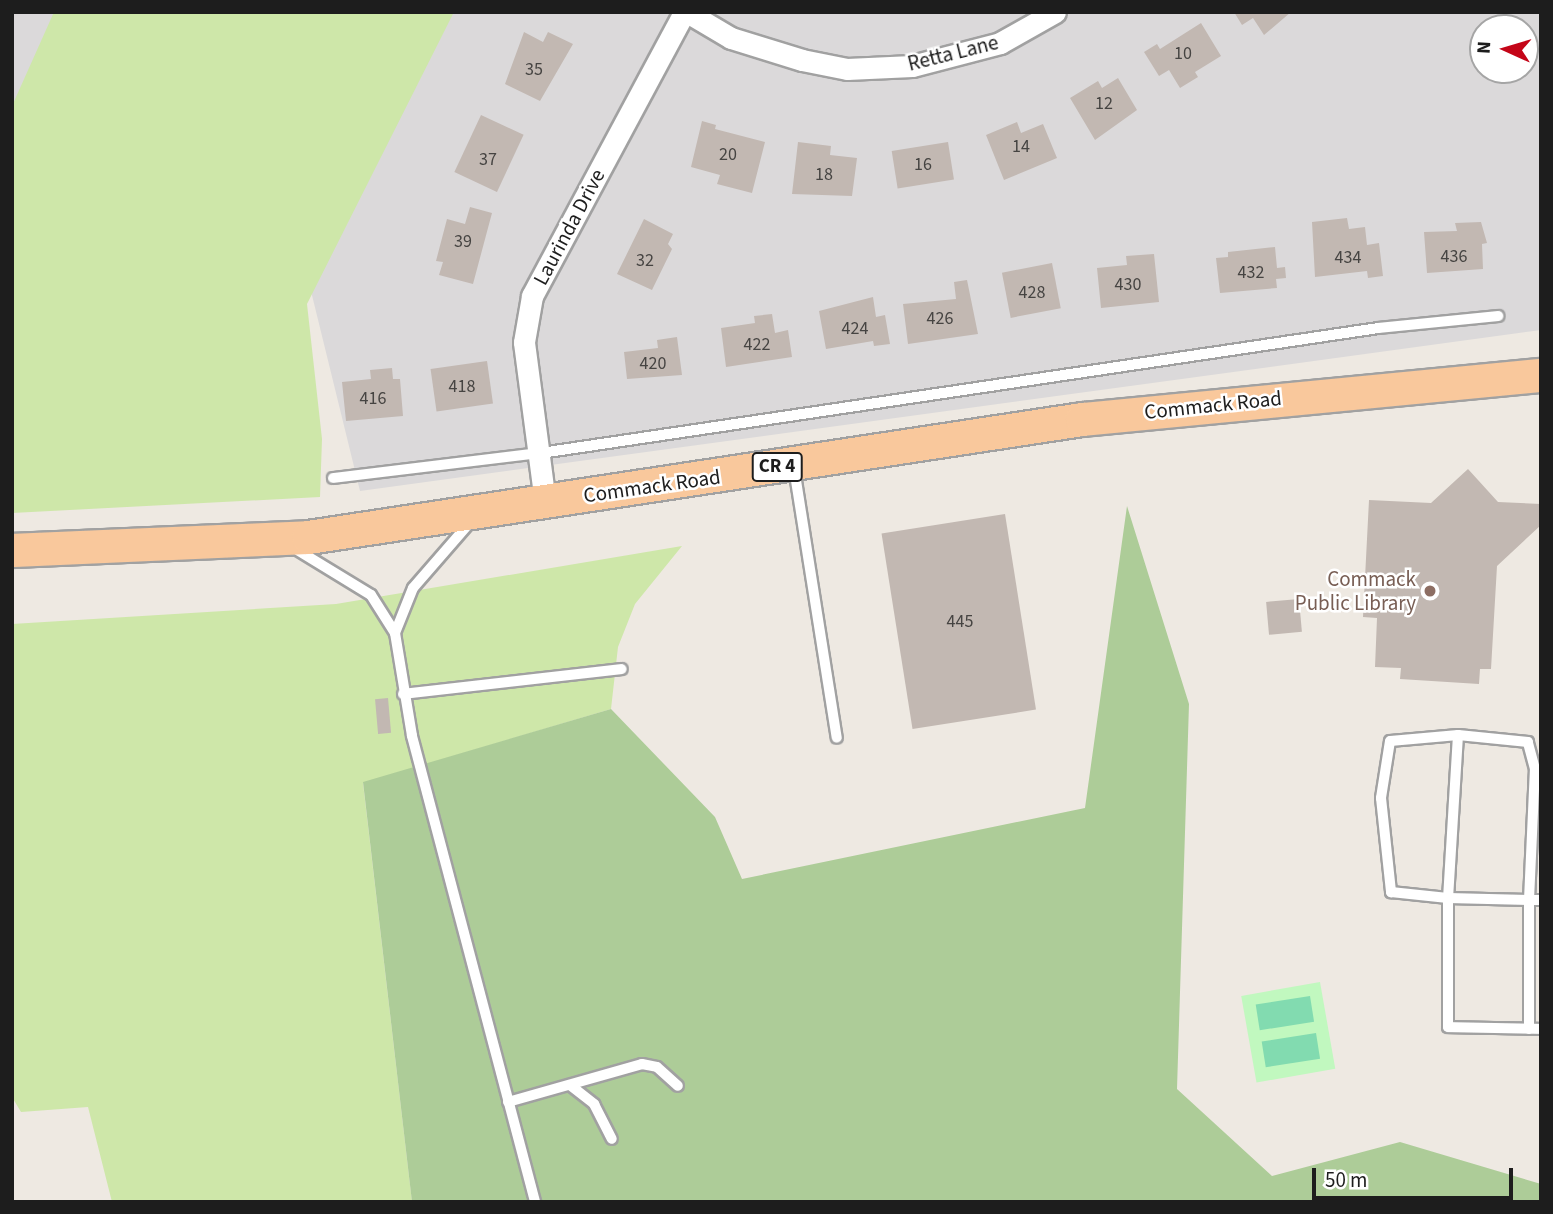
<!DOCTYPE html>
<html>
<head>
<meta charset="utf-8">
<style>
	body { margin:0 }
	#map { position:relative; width:1553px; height:1214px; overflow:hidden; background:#eee9e2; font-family:"Source Sans 3",sans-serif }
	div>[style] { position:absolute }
	.residential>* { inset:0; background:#dbd9da }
	.grass>* { inset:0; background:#cee7a9 }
	.forest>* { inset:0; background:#adcc98 }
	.park>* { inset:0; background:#c1f8bf; transform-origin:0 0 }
	.pitch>* { inset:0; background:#82dbb0; transform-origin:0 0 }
	.building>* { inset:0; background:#c2b8b2; transform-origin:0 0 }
	.roads { filter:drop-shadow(2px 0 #a1a1a1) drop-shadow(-2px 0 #a1a1a1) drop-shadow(0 2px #a1a1a1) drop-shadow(0 -2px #a1a1a1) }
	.service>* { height:10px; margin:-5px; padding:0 5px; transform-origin:5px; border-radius:5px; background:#fff }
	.minor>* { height:21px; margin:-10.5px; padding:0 10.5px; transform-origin:10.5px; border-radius:10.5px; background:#fff }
	.primary>* { height:33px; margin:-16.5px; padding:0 16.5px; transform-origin:16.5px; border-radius:16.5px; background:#f9c89c }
	.dots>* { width:19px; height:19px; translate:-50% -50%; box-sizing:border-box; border:4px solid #fff; border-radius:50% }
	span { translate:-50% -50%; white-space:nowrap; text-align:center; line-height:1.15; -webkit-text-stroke:5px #fff; paint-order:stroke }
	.number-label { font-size:18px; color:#464442 }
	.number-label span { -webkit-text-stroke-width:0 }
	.shield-label span { padding:2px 5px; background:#fff; border:2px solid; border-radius:5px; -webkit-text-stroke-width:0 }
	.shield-label { font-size:19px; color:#1d1d1d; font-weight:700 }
	.street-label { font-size:21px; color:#1d1d1d }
	.education-label { font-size:21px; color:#785e54 }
	.right { translate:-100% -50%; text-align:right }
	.frame { position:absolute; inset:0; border:14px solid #1d1d1d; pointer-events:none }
	.north { position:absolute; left:1469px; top:14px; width:70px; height:70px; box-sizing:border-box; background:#fff; border:2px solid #a5a5a5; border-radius:50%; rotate:274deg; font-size:19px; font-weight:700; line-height:28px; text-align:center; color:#1d1d1d }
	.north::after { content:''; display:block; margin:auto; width:24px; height:32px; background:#c40518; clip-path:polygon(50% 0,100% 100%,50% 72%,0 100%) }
	.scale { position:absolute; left:1312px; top:1168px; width:201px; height:32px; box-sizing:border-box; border:4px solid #1d1d1d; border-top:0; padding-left:9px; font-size:21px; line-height:24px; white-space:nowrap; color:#1d1d1d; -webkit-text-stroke:5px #fff; paint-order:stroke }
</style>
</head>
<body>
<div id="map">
	<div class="residential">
		<div style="clip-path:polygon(12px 12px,61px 12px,12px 130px)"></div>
		<div style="clip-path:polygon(evenodd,448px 12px,1541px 12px,1541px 330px,360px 491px,309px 283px,448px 12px,1483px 28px,1525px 28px,1525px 70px,1483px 70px,1483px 28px)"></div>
	</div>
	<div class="grass">
		<div style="clip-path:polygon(54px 12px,454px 12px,307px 304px,322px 439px,320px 497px,12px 513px,12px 106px)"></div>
		<div style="clip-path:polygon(682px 546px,635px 604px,618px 647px,611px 709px,363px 783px,412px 1202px,112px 1202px,88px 1107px,21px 1112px,12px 1097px,12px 624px,336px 604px)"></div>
	</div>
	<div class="forest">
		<div style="clip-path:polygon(1127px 506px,1189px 704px,1177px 1089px,1272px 1176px,1400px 1142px,1541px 1184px,1541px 1202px,412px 1202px,363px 782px,611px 709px,715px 817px,742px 879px,1085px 808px)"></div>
	</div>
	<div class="park">
		<div style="left:1320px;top:982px;width:88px;height:80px;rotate:80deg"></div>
	</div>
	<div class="pitch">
		<div style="left:1310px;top:996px;width:26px;height:55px;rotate:81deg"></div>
		<div style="left:1316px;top:1033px;width:26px;height:55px;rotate:81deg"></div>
	</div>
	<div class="building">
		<div style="clip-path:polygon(1234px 12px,1291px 12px,1264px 35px,1253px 18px,1242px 25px)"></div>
		<div style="clip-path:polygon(1201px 23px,1221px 56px,1195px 72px,1198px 77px,1180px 88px,1169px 70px,1159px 76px,1144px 52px,1157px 44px,1160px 49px)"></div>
		<div style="clip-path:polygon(524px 32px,543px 42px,548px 32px,573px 44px,540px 101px,505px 84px)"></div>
		<div style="clip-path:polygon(1118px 78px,1137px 110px,1095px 140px,1070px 98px,1098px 81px,1102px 88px)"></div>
		<div style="left:481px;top:115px;width:47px;height:63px;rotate:25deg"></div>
		<div style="clip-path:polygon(702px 121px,716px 125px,715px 129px,765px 142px,752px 193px,717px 184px,720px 175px,691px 167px)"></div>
		<div style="clip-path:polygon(1017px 122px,1021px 133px,1043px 124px,1057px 158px,1004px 180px,986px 135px)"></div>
		<div style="clip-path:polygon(798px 142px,831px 146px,830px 155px,857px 158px,852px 196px,792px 194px)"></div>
		<div style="left:948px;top:142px;width:38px;height:57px;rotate:81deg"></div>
		<div style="clip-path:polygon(470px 207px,492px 213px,473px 284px,439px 275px,443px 262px,436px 261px,447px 219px,465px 224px)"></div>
		<div style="clip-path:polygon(1347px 218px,1349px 229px,1365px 227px,1367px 245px,1379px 243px,1383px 276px,1368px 278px,1367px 271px,1315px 277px,1312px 222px)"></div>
		<div style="clip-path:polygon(644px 219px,673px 234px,668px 244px,672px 249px,652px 290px,617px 274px)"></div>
		<div style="clip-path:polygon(1481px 222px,1487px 243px,1482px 244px,1483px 269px,1427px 273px,1424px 232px,1457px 231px,1455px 223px)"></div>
		<div style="clip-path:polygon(1275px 247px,1277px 268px,1285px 267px,1286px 278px,1276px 279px,1277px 288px,1220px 293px,1216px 258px,1228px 257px,1228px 252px)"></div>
		<div style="clip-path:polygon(1154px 254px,1159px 302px,1101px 308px,1097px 268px,1127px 265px,1126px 256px)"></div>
		<div style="left:1052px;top:263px;width:46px;height:51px;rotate:79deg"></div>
		<div style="clip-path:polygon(967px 280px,978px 334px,908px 344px,903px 304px,956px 299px,954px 282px)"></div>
		<div style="clip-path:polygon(873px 297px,876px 317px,885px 315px,890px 344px,874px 346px,873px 341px,826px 349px,819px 311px)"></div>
		<div style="clip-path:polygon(772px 314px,775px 333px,788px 330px,792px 357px,726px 367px,721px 328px,755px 323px,754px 316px)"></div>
		<div style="clip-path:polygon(677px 337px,682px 375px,627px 379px,624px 352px,658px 348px,657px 340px)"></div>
		<div style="left:487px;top:361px;width:43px;height:57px;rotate:82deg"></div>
		<div style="clip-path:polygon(392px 368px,393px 379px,400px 379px,403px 416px,346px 421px,342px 382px,371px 379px,370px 370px)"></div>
		<div style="clip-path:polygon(1468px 469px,1498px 502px,1541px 504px,1541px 525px,1497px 566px,1491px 669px,1480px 669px,1479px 684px,1400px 679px,1401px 668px,1375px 667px,1377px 618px,1363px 617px,1369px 500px,1431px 503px)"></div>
		<div style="left:1005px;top:514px;width:198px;height:125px;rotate:81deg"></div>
		<div style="left:1299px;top:599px;width:33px;height:33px;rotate:85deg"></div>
		<div style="left:388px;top:698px;width:35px;height:13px;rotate:85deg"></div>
	</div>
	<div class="roads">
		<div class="service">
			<div style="left:794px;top:468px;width:273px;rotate:81deg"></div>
			<div style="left:333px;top:478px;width:209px;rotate:-6.9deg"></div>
			<div style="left:541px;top:453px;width:846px;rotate:-8.49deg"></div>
			<div style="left:1378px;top:328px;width:121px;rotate:-5.7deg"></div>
			<div style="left:294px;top:548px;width:90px;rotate:31.4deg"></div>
			<div style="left:371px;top:595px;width:45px;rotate:57.7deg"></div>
			<div style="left:395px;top:633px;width:104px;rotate:80.6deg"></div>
			<div style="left:412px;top:736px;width:482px;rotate:75.2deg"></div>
			<div style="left:395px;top:633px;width:48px;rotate:-68.2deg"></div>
			<div style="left:413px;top:588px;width:91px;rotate:-49deg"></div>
			<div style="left:403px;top:694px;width:220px;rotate:-6.5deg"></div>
			<div style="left:1458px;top:735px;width:163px;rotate:93.5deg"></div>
			<div style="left:1448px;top:898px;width:129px;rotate:90deg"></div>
			<div style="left:1448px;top:1027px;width:93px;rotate:1.2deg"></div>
			<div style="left:1529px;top:1029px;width:129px;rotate:-90deg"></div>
			<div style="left:1529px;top:900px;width:131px;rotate:-87.4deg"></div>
			<div style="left:1535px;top:769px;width:28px;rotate:-105deg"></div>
			<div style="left:1528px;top:742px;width:70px;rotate:-174.3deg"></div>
			<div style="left:1458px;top:735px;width:68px;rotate:175deg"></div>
			<div style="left:1390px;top:741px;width:58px;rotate:99deg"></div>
			<div style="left:1381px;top:798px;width:95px;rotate:83.9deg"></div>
			<div style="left:1391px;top:892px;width:57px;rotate:6deg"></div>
			<div style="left:1448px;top:898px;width:81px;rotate:1.4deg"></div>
			<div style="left:1529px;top:900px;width:12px"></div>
			<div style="left:570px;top:1085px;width:31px;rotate:38deg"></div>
			<div style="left:594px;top:1104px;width:39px;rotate:63deg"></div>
			<div style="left:508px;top:1102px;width:139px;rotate:-15.8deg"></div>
			<div style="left:642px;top:1064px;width:15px;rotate:11deg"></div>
			<div style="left:657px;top:1067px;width:28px;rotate:42deg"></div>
		</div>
		<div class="minor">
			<div style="left:687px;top:12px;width:51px;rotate:30.6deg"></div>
			<div style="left:731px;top:38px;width:74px;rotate:17.2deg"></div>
			<div style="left:802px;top:60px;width:46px;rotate:11.3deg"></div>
			<div style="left:847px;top:69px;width:65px;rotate:-2.6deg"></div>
			<div style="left:912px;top:66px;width:91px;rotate:-14.6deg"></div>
			<div style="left:1000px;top:43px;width:63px;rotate:-29.4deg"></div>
			<div style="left:545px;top:502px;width:161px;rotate:-97.5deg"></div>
			<div style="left:524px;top:342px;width:47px;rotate:-80.1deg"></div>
			<div style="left:532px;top:296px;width:322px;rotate:-61.8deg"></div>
		</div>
		<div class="primary">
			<div style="left:12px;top:550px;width:296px;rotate:-2.5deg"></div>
			<div style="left:308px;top:537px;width:783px;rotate:-8.67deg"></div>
			<div style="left:1082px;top:419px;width:461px;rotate:-5.5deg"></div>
		</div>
	</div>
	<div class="dots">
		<div style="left:1430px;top:591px;background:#8d6e63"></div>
	</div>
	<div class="number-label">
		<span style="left:1183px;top:54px">10</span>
		<span style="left:534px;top:70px">35</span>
		<span style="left:1104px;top:104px">12</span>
		<span style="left:1021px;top:147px">14</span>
		<span style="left:728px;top:155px">20</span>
		<span style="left:488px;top:160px">37</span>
		<span style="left:923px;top:165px">16</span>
		<span style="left:824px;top:175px">18</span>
		<span style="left:463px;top:242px">39</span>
		<span style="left:1454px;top:257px">436</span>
		<span style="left:1348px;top:258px">434</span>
		<span style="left:645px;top:261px">32</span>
		<span style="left:1251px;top:273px">432</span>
		<span style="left:1128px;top:285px">430</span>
		<span style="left:1032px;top:293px">428</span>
		<span style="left:940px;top:319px">426</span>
		<span style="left:855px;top:329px">424</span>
		<span style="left:757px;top:345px">422</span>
		<span style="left:653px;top:364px">420</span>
		<span style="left:462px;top:387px">418</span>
		<span style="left:373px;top:399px">416</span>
		<span style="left:960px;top:622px">445</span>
	</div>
	<div class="shield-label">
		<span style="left:777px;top:467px">CR 4</span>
	</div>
	<div class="street-label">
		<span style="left:953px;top:53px;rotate:-14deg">Retta Lane</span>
		<span style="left:569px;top:227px;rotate:-62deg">Laurinda Drive</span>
		<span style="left:1213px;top:405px;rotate:-6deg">Commack Road</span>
		<span style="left:652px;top:486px;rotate:-8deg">Commack Road</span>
	</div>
	<div class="education-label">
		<span class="right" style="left:1416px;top:591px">Commack<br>Public Library</span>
	</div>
	<div class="frame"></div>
	<div class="north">N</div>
	<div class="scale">50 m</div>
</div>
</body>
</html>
